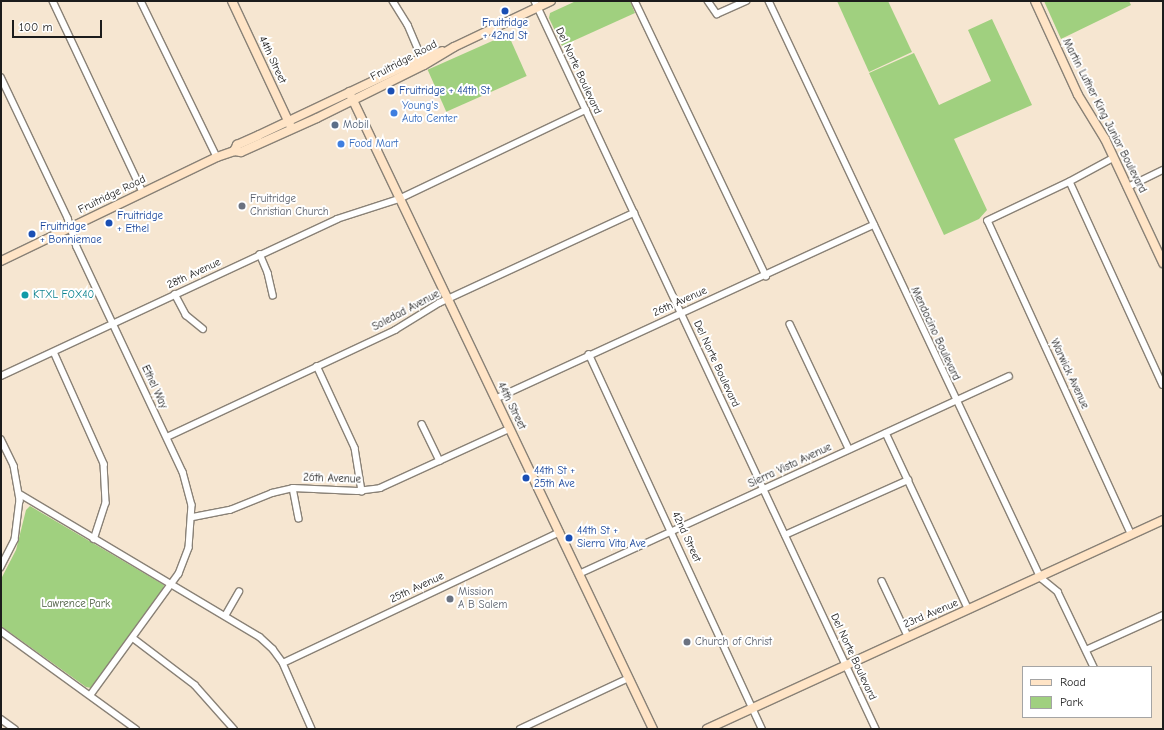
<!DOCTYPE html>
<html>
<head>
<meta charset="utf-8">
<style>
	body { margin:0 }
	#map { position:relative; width:1164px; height:730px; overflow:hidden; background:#f6e6d1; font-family:"Comic Neue",sans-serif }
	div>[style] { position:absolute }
	.green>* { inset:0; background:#a0d07f; transform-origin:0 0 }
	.roads { filter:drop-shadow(1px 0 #898176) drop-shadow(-1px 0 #898176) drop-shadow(0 1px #898176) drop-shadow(0 -1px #898176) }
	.street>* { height:5.5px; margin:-2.75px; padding:0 2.75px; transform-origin:2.75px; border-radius:2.75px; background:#fff }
	.secondary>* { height:8px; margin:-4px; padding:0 4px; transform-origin:4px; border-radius:4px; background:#ffe4c6 }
	.dots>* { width:11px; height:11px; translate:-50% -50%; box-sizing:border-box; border:2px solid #fff; border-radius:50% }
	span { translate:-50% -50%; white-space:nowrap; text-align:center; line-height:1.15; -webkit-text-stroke:4px #fff; paint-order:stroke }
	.transit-label { font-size:11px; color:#164399 }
	.left { translate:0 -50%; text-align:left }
	.street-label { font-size:11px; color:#1c1c1c }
	.shop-label { font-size:11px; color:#366cbe }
	.service-label { font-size:11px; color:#4e5e75 }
	.worship-label { font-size:11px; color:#5b616d }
	.culture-label { font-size:11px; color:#0d838f }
	.park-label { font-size:11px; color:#4a5b3f }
	.frame { position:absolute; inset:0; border:2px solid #1c1c1c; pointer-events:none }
	.legend { position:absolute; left:1022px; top:666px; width:130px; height:52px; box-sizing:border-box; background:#fff; border:1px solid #a4a4a4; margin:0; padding:5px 7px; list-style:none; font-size:12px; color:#1c1c1c }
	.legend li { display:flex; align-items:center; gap:8px; height:20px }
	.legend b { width:20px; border:1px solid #a4a4a4 }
	.scale { position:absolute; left:12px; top:20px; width:90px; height:18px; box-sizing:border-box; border:2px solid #1c1c1c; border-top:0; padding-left:5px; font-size:12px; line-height:14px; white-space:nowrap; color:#1c1c1c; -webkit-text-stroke:3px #fff; paint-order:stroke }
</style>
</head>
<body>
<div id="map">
	<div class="green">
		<div style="clip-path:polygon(576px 1px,630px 1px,635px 13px,562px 46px,549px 18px,550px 13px)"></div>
		<div style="clip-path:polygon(837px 1px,888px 1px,912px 52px,869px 72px)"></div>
		<div style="clip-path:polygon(1044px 1px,1129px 1px,1131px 5px,1061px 39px)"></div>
		<div style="clip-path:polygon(992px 19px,1032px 105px,954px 139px,987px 210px,979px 219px,944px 235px,869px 73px,914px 53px,939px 105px,991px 81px,968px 30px)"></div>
		<div style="left:508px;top:34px;width:46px;height:88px;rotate:66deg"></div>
		<div style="clip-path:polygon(30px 506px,164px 585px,163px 590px,91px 688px,86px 687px,1px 626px,1px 579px,16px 550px,26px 510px)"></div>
	</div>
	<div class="roads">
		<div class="street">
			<div style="left:53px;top:1px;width:211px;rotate:64.8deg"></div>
			<div style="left:141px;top:1px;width:174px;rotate:64deg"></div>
			<div style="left:393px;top:1px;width:28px;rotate:58deg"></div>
			<div style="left:408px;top:25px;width:36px;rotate:67deg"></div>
			<div style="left:535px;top:1px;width:804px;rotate:64.9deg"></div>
			<div style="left:635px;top:1px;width:305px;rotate:64.5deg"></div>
			<div style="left:708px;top:1px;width:16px;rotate:55deg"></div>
			<div style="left:717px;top:14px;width:32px;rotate:-24deg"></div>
			<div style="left:769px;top:1px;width:638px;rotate:64.76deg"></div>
			<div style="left:1041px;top:578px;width:22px;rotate:39deg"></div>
			<div style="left:1058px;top:592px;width:83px;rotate:64.4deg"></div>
			<div style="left:1px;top:77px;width:156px;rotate:64.6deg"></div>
			<div style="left:68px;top:218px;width:30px;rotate:73deg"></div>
			<div style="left:77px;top:247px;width:249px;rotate:64.8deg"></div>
			<div style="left:183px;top:472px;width:34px;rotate:75deg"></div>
			<div style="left:192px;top:505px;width:43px;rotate:94deg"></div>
			<div style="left:189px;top:548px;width:28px;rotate:111deg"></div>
			<div style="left:179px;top:574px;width:150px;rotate:126deg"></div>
			<div style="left:1114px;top:158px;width:50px;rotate:151.4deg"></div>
			<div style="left:1070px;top:182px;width:91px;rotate:154.6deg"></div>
			<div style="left:988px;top:221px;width:345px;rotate:65.4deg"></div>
			<div style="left:1070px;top:182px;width:223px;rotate:65.4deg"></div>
			<div style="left:1128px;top:187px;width:39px;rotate:-26deg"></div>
			<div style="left:260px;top:254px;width:21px;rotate:67deg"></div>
			<div style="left:268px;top:273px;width:23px;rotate:77deg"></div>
			<div style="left:175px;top:294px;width:24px;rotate:62deg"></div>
			<div style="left:186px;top:315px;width:22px;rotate:39deg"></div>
			<div style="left:790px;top:324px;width:138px;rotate:64.7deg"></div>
			<div style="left:54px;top:352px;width:123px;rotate:65.9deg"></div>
			<div style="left:104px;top:464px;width:39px;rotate:87deg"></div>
			<div style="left:106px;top:503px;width:38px;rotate:108deg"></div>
			<div style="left:589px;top:354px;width:413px;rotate:65.2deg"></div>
			<div style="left:317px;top:366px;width:90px;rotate:65.1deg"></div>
			<div style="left:355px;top:448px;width:44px;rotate:80.8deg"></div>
			<div style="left:1px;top:376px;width:371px;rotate:-25deg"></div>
			<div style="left:337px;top:219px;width:65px;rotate:-17.9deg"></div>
			<div style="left:399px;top:199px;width:207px;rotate:-25.5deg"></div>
			<div style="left:495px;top:399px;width:417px;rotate:-24.7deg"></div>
			<div style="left:422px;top:424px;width:41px;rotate:64.1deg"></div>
			<div style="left:886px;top:433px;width:195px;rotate:64.9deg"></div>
			<div style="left:167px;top:437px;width:252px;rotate:-25.1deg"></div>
			<div style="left:395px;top:330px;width:52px;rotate:-31.5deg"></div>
			<div style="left:439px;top:303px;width:215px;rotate:-24.8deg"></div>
			<div style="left:1px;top:439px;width:30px;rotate:64deg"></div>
			<div style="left:14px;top:466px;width:35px;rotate:80deg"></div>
			<div style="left:20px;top:500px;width:40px;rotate:97.1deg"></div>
			<div style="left:15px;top:540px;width:31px;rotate:117deg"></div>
			<div style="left:293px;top:488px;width:31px;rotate:79deg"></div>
			<div style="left:20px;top:494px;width:279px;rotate:30.8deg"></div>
			<div style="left:260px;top:637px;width:18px;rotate:43deg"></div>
			<div style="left:273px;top:649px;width:17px;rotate:54deg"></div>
			<div style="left:283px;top:663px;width:72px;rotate:66.3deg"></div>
			<div style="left:193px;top:517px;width:38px;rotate:-11deg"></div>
			<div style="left:230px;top:510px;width:45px;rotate:-22deg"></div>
			<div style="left:272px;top:493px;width:22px;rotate:-13deg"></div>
			<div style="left:293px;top:488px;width:64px;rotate:2.7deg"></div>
			<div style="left:357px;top:491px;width:23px;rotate:-7deg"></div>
			<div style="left:380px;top:488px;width:142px;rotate:-24.6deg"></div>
			<div style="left:785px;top:535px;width:135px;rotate:-24.1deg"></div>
			<div style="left:579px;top:574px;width:473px;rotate:-24.7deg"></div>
			<div style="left:882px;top:581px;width:61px;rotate:64.7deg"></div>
			<div style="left:225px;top:616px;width:28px;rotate:-60deg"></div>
			<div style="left:1px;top:631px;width:167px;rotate:36deg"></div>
			<div style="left:133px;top:638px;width:78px;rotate:37.2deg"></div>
			<div style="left:195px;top:685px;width:59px;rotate:48.4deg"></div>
			<div style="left:1086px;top:650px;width:85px;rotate:-24.4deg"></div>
			<div style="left:283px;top:663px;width:306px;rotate:-25.3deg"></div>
			<div style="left:1px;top:719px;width:17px;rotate:36deg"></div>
			<div style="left:520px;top:729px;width:120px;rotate:-25.1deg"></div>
		</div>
		<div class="secondary">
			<div style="left:232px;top:1px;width:137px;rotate:64.9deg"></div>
			<div style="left:1035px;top:1px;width:103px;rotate:65.4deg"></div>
			<div style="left:1078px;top:95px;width:52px;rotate:58.5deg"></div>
			<div style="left:1105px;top:139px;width:137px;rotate:64.9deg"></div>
			<div style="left:349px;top:92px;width:706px;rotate:64.49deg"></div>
			<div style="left:234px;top:151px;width:7px;rotate:-63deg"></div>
			<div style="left:237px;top:145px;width:24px;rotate:-24deg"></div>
			<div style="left:259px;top:135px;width:180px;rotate:-25.3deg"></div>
			<div style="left:422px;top:58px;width:21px;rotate:-19deg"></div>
			<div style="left:1px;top:261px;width:240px;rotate:-25.7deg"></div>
			<div style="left:217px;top:157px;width:18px;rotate:-19deg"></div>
			<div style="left:234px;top:151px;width:7px;rotate:8deg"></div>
			<div style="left:241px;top:152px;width:83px;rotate:-24.1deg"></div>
			<div style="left:317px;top:118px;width:119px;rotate:-26.4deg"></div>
			<div style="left:424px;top:65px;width:35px;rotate:-31deg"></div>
			<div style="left:454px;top:47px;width:107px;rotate:-25.4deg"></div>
			<div style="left:707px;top:729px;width:502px;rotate:-24.62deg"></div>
		</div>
	</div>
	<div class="dots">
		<div style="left:505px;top:11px;background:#1a4fb4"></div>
		<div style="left:391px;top:91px;background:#1a4fb4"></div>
		<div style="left:394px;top:113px;background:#3f7fe0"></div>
		<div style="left:335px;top:125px;background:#5c6f8a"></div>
		<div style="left:341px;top:144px;background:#3f7fe0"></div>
		<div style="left:242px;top:206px;background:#6b7280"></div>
		<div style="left:109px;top:223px;background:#1a4fb4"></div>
		<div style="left:32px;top:234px;background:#1a4fb4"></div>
		<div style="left:25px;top:295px;background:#0f9aa8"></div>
		<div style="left:526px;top:478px;background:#1a4fb4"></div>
		<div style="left:569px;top:538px;background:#1a4fb4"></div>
		<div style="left:450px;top:599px;background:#6b7280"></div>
		<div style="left:687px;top:642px;background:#6b7280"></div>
	</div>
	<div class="transit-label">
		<span style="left:505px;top:30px">Fruitridge<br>+ 42nd St</span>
		<span class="left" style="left:399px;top:91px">Fruitridge + 44th St</span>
		<span class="left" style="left:117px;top:223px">Fruitridge<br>+ Ethel</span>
		<span class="left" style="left:40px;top:234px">Fruitridge<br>+ Bonniemae</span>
		<span class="left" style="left:534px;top:478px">44th St +<br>25th Ave</span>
		<span class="left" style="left:577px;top:538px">44th St +<br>Sierra Vita Ave</span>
	</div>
	<div class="street-label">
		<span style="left:272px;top:60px;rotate:65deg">44th Street</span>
		<span style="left:404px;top:61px;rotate:-28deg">Fruitridge Road</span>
		<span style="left:578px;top:71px;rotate:65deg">Del Norte Boulevard</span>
		<span style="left:1104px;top:116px;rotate:63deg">Martin Luther King Junior Boulevard</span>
		<span style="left:112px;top:195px;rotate:-26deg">Fruitridge Road</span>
		<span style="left:194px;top:274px;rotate:-25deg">28th Avenue</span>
		<span style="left:680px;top:302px;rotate:-24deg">26th Avenue</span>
		<span style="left:406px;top:311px;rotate:-28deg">Soledad Avenue</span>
		<span style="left:935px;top:334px;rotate:65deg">Mendocino Boulevard</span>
		<span style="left:716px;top:364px;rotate:65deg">Del Norte Boulevard</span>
		<span style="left:1069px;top:374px;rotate:65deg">Warwick Avenue</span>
		<span style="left:154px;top:387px;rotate:65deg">Ethel Way</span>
		<span style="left:511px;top:406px;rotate:64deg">44th Street</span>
		<span style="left:790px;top:466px;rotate:-25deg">Sierra Vista Avenue</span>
		<span style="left:332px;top:479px;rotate:2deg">26th Avenue</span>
		<span style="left:686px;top:537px;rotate:65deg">42nd Street</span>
		<span style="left:417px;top:588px;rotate:-25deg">25th Avenue</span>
		<span style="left:931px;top:614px;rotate:-23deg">23rd Avenue</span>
		<span style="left:853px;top:657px;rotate:65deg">Del Norte Boulevard</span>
	</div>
	<div class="shop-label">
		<span class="left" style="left:402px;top:113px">Young's<br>Auto Center</span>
		<span class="left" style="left:349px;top:144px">Food Mart</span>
	</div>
	<div class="service-label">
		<span class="left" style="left:343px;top:125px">Mobil</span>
	</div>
	<div class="worship-label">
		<span class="left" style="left:250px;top:206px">Fruitridge<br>Christian Church</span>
		<span class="left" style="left:458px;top:599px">Mission<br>A B Salem</span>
		<span class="left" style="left:695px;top:642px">Church of Christ</span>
	</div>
	<div class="culture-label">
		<span class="left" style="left:33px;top:295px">KTXL FOX40</span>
	</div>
	<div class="park-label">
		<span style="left:76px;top:604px">Lawrence Park</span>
	</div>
	<div class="frame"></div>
	<ul class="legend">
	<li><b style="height:5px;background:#ffe4c6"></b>Road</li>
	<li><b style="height:11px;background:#a0d07f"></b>Park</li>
	</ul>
	<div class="scale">100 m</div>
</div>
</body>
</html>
